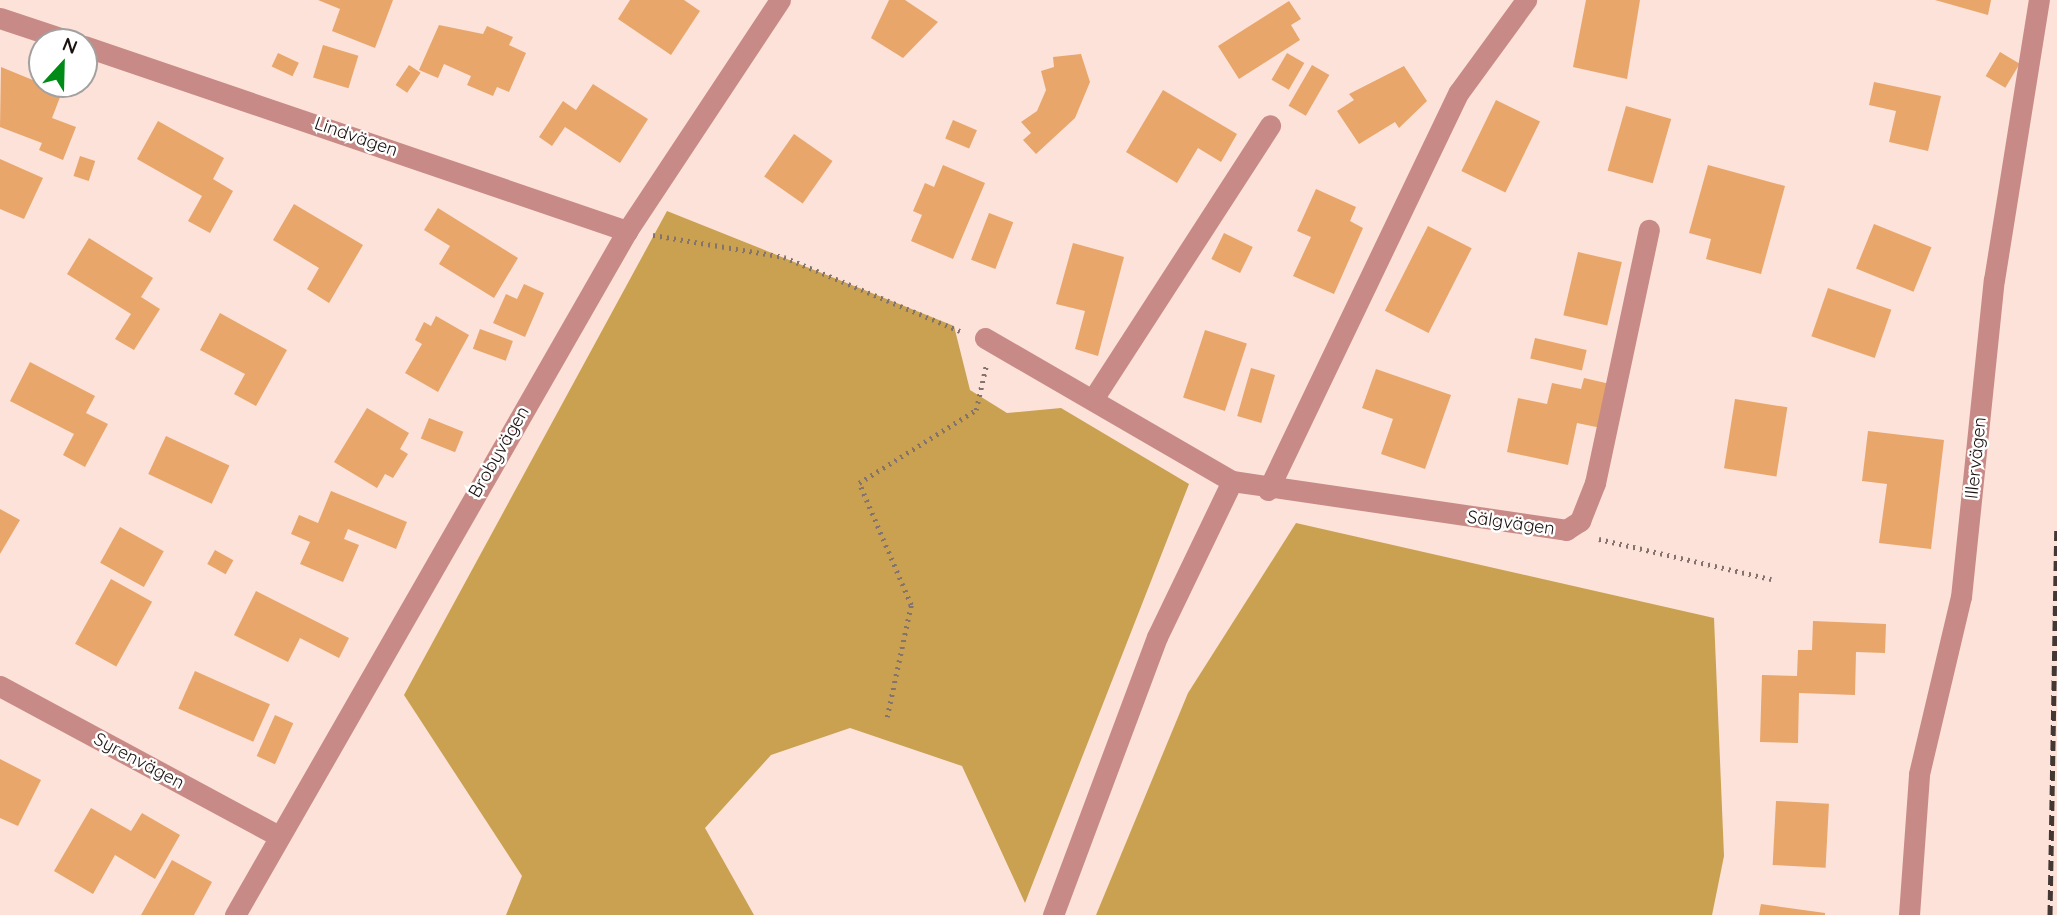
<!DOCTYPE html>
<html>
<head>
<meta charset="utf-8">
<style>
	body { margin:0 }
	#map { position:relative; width:2057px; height:915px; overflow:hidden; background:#fce2d8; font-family:Quicksand,sans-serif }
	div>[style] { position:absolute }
	.forest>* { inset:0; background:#caa151 }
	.building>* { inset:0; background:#e8a66a; transform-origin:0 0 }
	.path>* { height:4.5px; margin-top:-2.25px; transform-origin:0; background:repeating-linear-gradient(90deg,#83736c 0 2px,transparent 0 7px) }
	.street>* { height:21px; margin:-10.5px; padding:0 10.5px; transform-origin:10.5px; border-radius:10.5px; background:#c88a87 }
	.rail>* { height:5px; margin-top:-2.5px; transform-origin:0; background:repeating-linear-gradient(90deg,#433834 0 10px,transparent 0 15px) }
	span { translate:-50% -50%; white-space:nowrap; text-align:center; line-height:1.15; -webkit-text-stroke:5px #fff; paint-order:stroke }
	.street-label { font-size:18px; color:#1a120f }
	.north { position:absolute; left:28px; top:28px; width:70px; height:70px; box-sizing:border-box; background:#fff; border:2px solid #a3a09f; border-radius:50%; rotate:22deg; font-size:19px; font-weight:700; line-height:28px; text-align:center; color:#1a120f }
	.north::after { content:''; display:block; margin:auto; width:24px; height:32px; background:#008a16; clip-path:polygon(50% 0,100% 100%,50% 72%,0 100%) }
</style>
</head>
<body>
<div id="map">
	<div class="forest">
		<div style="clip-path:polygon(667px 211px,954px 326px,970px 390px,1007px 413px,1061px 408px,1189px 484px,1025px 903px,962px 766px,850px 728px,771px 755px,705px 828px,754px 915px,506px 915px,522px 876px,404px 695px)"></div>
		<div style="clip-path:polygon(1296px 523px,1714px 618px,1724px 856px,1712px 915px,1096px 915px,1188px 693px)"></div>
	</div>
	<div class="building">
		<div style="clip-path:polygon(318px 0,393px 0,375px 48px,332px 31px,340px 9px)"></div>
		<div style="clip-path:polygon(630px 0,684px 0,700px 11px,671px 55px,618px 19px)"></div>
		<div style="clip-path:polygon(889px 0,905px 0,938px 22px,903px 58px,871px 38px)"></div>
		<div style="clip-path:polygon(1586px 0,1640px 0,1627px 79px,1573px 67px)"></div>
		<div style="clip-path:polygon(1935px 0,1991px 0,1988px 15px)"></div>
		<div style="clip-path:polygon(1289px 1px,1301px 19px,1291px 25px,1300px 40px,1239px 79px,1218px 46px)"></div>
		<div style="clip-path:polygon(439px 25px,483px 34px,487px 26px,513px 37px,509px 45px,526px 53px,509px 92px,497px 87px,493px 96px,467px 85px,471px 76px,444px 64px,438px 78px,419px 70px)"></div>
		<div style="left:323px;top:45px;width:37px;height:34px;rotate:17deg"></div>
		<div style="left:2000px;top:52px;width:23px;height:28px;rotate:31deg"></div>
		<div style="left:278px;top:53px;width:23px;height:15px;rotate:25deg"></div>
		<div style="left:1287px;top:53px;width:20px;height:31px;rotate:30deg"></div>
		<div style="clip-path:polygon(1081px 54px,1090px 82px,1075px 118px,1036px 154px,1023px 140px,1031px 133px,1021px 122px,1037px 111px,1046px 90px,1041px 71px,1054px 67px,1053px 57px)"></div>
		<div style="left:409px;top:65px;width:14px;height:24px;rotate:34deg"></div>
		<div style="left:1312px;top:65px;width:20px;height:47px;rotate:30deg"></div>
		<div style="clip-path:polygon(1404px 66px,1427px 101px,1399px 128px,1395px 122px,1359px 144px,1337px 111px,1354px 100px,1349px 94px)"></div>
		<div style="clip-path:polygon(1px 67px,62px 92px,52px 118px,76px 127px,63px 160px,39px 150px,42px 143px,0 127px)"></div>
		<div style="clip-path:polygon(1874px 82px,1941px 96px,1928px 151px,1889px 142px,1896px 111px,1869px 105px)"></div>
		<div style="clip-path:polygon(593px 84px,648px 119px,620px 163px,565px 127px,552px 146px,539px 137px,563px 101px,576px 110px)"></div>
		<div style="clip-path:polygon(1163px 90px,1237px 134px,1221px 162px,1198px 148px,1177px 183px,1126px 152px)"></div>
		<div style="left:1496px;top:100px;width:49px;height:79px;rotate:26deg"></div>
		<div style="left:1626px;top:106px;width:47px;height:67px;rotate:16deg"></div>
		<div style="left:953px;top:120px;width:26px;height:20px;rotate:23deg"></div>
		<div style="clip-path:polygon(158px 121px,224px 158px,213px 179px,233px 191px,210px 233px,188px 221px,202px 196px,137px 159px)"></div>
		<div style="left:794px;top:134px;width:47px;height:52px;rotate:35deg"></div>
		<div style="left:80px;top:156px;width:16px;height:21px;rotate:18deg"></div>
		<div style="clip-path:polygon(0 159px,43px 178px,24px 219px,0 209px)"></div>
		<div style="clip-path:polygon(943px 165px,985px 183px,953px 259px,911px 241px,922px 215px,913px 211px,925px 183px,934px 187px)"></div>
		<div style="clip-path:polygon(1708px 165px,1785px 186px,1761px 274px,1706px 259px,1711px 239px,1689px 233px)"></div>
		<div style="clip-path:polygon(1316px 189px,1356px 207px,1350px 221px,1363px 228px,1334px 294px,1293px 276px,1311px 237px,1297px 231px)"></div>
		<div style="clip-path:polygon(294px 204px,363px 245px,329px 303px,307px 289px,319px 268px,273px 240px)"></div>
		<div style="clip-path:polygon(438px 208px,518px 258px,494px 298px,439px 264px,450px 246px,424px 230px)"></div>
		<div style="left:989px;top:213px;width:26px;height:50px;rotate:21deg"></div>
		<div style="left:1874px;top:224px;width:62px;height:48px;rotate:22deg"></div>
		<div style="left:1428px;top:226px;width:49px;height:95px;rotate:27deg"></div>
		<div style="left:1224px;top:233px;width:32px;height:29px;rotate:26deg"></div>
		<div style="clip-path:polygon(89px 238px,153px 278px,141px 297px,160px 309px,134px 350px,115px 339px,131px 314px,67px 274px)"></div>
		<div style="clip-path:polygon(1073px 243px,1124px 257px,1098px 356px,1075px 349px,1085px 311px,1056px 304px)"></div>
		<div style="left:1578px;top:252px;width:45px;height:65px;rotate:13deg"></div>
		<div style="clip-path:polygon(524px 284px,544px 293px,525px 337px,493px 323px,506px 294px,517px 299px)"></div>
		<div style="left:1828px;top:288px;width:67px;height:51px;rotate:19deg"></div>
		<div style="clip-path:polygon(220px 313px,287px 350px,256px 406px,234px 394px,245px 374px,200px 350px)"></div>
		<div style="clip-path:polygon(436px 316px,469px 335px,438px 392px,405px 373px,422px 344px,415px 340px,424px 322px,431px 326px)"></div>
		<div style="left:480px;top:329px;width:35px;height:21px;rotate:20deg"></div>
		<div style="left:1205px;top:330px;width:44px;height:71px;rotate:18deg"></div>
		<div style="left:1535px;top:338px;width:53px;height:21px;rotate:13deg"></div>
		<div style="clip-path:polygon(30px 362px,95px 396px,86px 413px,108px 424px,85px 467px,63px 455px,74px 434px,10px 401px)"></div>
		<div style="left:1251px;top:368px;width:25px;height:50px;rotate:16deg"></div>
		<div style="clip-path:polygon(1376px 369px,1451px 395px,1425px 469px,1381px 454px,1393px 419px,1362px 408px)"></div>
		<div style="clip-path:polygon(1584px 378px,1610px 384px,1601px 428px,1577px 423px,1568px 465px,1507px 452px,1518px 398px,1547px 404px,1552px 383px,1581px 389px)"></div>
		<div style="left:1735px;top:399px;width:53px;height:70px;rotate:9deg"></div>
		<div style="clip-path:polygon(367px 408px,409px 433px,400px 449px,408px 454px,393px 478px,385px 474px,377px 488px,334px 462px)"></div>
		<div style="left:429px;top:418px;width:37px;height:22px;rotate:22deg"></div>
		<div style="clip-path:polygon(1868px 431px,1944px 440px,1931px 549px,1879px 543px,1887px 484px,1862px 481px)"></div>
		<div style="left:166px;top:436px;width:70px;height:42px;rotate:25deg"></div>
		<div style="clip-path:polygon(331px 491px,407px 522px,396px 549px,348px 529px,344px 539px,359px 545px,343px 582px,300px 564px,310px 542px,291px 534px,299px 515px,318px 523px)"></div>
		<div style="clip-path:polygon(0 509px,20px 520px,0 554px)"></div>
		<div style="left:120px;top:527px;width:50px;height:41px;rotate:29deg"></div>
		<div style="left:215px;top:550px;width:21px;height:16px;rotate:29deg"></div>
		<div style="left:111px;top:579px;width:47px;height:74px;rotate:29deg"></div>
		<div style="clip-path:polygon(256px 591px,349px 638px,339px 658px,300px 638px,288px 662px,234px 635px)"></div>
		<div style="clip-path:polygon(1813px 621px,1886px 624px,1885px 653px,1856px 652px,1855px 695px,1799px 693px,1798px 743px,1760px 742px,1762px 675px,1797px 676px,1798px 650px,1812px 650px)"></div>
		<div style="left:195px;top:671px;width:82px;height:41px;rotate:24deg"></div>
		<div style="left:275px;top:715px;width:20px;height:45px;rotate:24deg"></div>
		<div style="clip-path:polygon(0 759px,41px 780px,18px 826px,0 818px)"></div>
		<div style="left:1776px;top:801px;width:53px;height:64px;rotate:3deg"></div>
		<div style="clip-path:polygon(91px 808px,131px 831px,142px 813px,180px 835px,155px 879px,115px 855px,93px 894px,54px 871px)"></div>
		<div style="clip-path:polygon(172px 860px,212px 882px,194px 915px,141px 915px)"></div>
		<div style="clip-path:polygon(1761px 904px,1825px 913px,1825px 915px,1759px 915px)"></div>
	</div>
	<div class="path">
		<div style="left:653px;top:235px;width:133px;rotate:9.5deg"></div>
		<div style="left:784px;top:257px;width:191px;rotate:22.8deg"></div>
		<div style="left:1599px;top:539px;width:177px;rotate:13.1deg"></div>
		<div style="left:887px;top:717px;width:115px;rotate:-77.9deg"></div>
		<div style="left:911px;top:605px;width:133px;rotate:-113.1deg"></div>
		<div style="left:859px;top:483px;width:138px;rotate:-32deg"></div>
		<div style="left:976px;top:410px;width:45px;rotate:-77.2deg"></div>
	</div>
	<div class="street">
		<div style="left:0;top:18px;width:76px;rotate:18.4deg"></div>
		<div style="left:84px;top:46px;width:574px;rotate:18.81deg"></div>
		<div style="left:985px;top:338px;width:285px;rotate:30.1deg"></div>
		<div style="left:1232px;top:481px;width:338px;rotate:8.3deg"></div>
		<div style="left:1566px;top:530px;width:17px;rotate:-33deg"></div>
		<div style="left:1580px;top:521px;width:41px;rotate:-68.5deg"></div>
		<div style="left:1595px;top:483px;width:259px;rotate:-78deg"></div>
		<div style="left:1093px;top:399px;width:326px;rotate:-57.1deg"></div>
		<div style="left:1268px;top:490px;width:441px;rotate:-64.4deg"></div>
		<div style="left:1459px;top:92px;width:114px;rotate:-53.9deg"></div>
		<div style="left:0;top:686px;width:317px;rotate:28.3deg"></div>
		<div style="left:235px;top:915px;width:788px;rotate:-60.18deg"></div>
		<div style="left:627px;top:231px;width:277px;rotate:-56.5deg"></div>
		<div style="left:1053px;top:915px;width:297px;rotate:-69.5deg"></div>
		<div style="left:1157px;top:637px;width:173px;rotate:-64.3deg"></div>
		<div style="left:1909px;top:915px;width:141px;rotate:-85.9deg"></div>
		<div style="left:1919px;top:774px;width:182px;rotate:-76.7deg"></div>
		<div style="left:1961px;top:597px;width:319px;rotate:-84.1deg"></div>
		<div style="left:1994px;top:280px;width:284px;rotate:-80.9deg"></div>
	</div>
	<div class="rail">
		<div style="left:2050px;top:915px;width:386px;rotate:-89deg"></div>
	</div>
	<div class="street-label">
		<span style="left:356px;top:137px;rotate:19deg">Lindvägen</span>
		<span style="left:499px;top:452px;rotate:-60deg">Brobyvägen</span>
		<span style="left:1976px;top:458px;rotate:-84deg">Illervägen</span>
		<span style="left:1511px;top:523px;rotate:8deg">Sälgvägen</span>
		<span style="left:139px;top:761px;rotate:28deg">Syrenvägen</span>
	</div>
	<div class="north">N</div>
</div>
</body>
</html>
